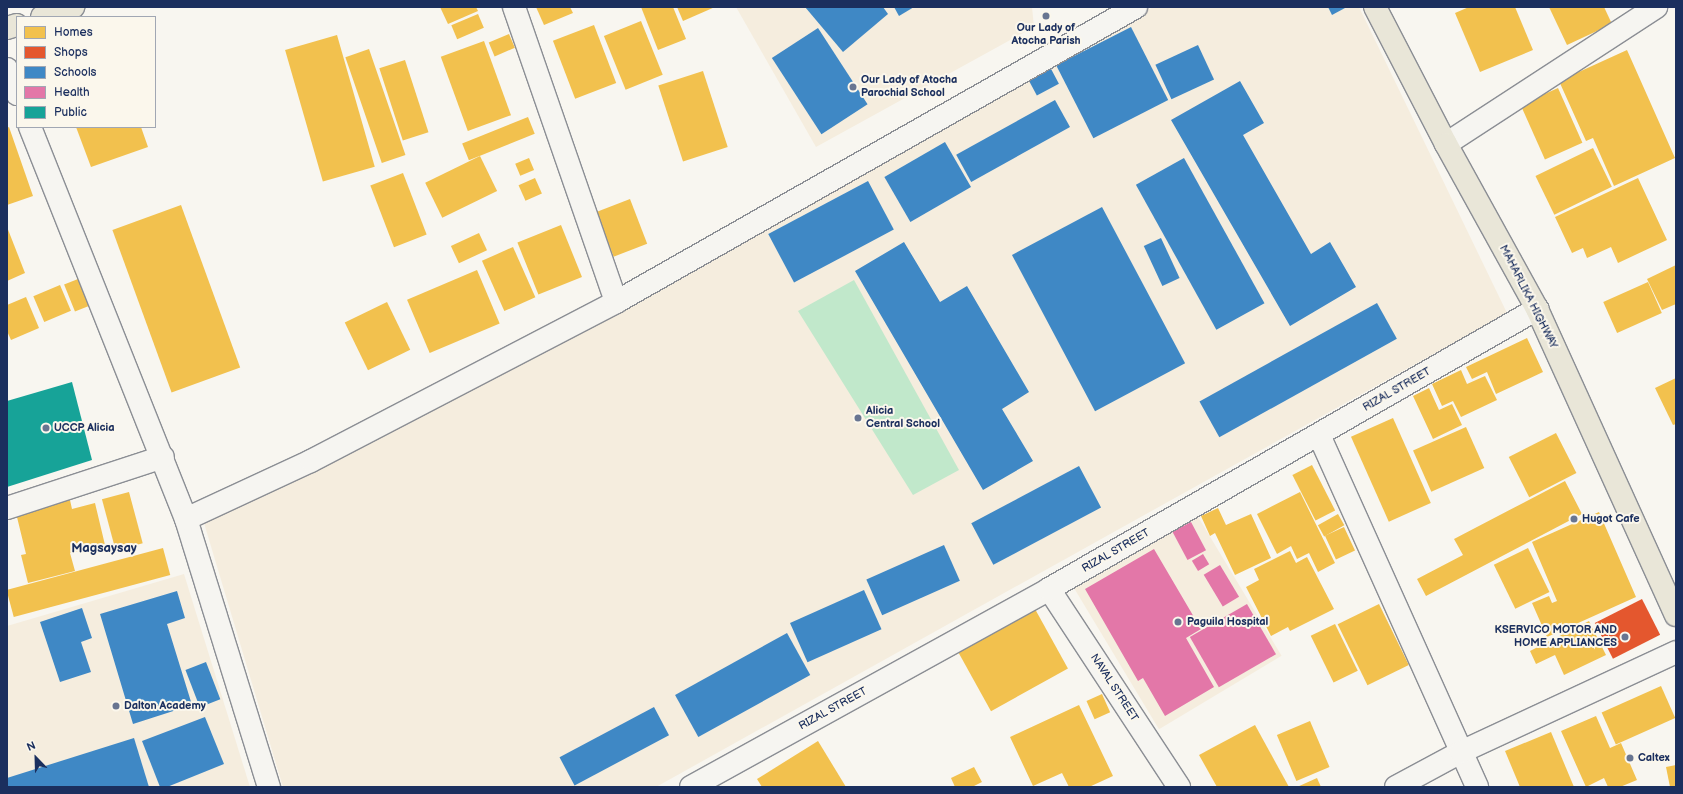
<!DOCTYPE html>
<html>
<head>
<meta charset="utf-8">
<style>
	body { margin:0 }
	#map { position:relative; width:1683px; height:794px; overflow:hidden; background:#f8f6f0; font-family:"Balsamiq Sans",sans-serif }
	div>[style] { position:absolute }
	.built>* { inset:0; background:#f5edde; transform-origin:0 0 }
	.green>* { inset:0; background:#c1e8cb }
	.homes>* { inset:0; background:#f2c14e; transform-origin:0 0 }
	.shops>* { inset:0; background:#e4572e; transform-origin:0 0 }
	.schools>* { inset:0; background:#3f88c5; transform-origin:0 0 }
	.health>* { inset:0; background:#e377a8; transform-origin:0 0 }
	.public>* { inset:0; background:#17a398 }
	.roads { filter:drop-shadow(1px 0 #8b8e94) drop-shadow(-1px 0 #8b8e94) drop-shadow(0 1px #8b8e94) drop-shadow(0 -1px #8b8e94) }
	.minor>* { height:22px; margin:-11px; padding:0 11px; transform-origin:11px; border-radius:11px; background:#f6f5f1 }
	.major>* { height:22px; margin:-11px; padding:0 11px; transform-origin:11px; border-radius:11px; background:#e9e6d8 }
	.dots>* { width:11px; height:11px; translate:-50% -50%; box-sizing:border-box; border:2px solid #fbf7ec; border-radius:50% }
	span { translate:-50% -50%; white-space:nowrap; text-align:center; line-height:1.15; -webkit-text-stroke:4px #fbf7ec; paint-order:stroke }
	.poi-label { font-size:11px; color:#1b2f5e; font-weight:700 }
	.left { translate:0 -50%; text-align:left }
	.right { translate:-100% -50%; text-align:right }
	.street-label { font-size:11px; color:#1b2f5e }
	.quarter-label { font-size:13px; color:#1b2f5e; font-weight:700 }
	.frame { position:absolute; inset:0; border:8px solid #1b2f5e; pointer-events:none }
	.legend { position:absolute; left:16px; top:16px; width:140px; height:112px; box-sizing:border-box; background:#fbf7ec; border:1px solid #a1a7b3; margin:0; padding:5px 7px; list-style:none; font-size:12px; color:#1b2f5e }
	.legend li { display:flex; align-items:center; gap:8px; height:20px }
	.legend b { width:20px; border:1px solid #a1a7b3 }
	.north { position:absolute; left:16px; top:738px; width:40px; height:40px; -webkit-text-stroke:3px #fbf7ec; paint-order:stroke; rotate:337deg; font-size:11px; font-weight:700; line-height:16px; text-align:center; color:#1b2f5e }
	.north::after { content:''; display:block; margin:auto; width:14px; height:18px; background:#1b2f5e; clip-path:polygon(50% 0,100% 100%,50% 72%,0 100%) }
</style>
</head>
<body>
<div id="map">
	<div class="built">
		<div style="clip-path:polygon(736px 7px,1032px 7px,1034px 27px,816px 147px)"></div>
		<div style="clip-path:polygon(1153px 7px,1359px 7px,1507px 313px,656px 787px,283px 787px,204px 523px)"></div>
		<div style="left:1194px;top:510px;width:170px;height:143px;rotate:59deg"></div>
		<div style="clip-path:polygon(184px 574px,250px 787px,7px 787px,7px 626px)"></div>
	</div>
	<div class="green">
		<div style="clip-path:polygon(854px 280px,959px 470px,913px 495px,798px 311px)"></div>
	</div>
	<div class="homes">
		<div style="clip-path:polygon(440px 7px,476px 7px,478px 11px,448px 24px)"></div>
		<div style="clip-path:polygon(536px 7px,570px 7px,573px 13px,544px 25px)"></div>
		<div style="clip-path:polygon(641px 7px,673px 7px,686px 39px,658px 50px)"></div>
		<div style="clip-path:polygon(677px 7px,715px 7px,683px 21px)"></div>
		<div style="clip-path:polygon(1469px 7px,1515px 7px,1533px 50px,1480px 72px,1455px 13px)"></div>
		<div style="clip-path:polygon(1549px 7px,1604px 7px,1612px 24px,1567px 45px)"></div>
		<div style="left:478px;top:14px;width:15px;height:29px;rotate:67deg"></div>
		<div style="left:641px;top:21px;width:58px;height:40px;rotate:68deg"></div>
		<div style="left:594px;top:25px;width:62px;height:44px;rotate:69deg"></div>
		<div style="left:509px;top:34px;width:15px;height:22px;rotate:67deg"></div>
		<div style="left:337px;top:35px;width:137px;height:54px;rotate:74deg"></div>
		<div style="left:484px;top:41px;width:79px;height:46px;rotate:70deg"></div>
		<div style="left:369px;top:49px;width:112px;height:25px;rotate:71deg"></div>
		<div style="clip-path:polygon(1627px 50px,1675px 158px,1614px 186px,1593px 138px,1586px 141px,1559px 81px)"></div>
		<div style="left:405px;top:60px;width:76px;height:27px;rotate:72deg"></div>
		<div style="left:703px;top:71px;width:80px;height:47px;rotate:72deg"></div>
		<div style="left:1558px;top:88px;width:60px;height:41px;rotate:66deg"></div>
		<div style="left:528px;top:117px;width:18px;height:71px;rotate:68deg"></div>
		<div style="clip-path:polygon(9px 127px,33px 196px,7px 205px,7px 128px)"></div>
		<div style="clip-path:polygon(76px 127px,141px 127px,148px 147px,91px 167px)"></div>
		<div style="left:1593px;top:148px;width:43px;height:64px;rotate:64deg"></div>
		<div style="left:480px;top:156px;width:39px;height:61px;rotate:64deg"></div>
		<div style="left:529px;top:158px;width:13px;height:15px;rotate:67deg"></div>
		<div style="left:403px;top:173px;width:66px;height:35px;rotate:69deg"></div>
		<div style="left:535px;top:178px;width:17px;height:18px;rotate:66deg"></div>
		<div style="clip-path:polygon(1638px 178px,1667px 240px,1618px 263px,1611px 247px,1587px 258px,1583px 248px,1572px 253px,1555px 217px)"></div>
		<div style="left:630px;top:199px;width:48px;height:36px;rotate:69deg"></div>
		<div style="left:181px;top:205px;width:173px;height:73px;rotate:70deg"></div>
		<div style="left:561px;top:225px;width:56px;height:47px;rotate:68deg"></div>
		<div style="clip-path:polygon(7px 227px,25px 273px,7px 281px)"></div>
		<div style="left:479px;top:233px;width:19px;height:31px;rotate:65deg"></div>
		<div style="left:513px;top:247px;width:55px;height:34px;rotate:66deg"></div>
		<div style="clip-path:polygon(1676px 265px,1676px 304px,1662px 310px,1647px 279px)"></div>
		<div style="left:477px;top:270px;width:58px;height:76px;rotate:67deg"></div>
		<div style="left:78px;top:279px;width:29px;height:15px;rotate:68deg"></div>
		<div style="left:1648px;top:282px;width:34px;height:49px;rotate:66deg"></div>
		<div style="left:60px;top:285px;width:28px;height:29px;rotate:67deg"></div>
		<div style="clip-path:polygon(26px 297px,39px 328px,11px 340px,7px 331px,7px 305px)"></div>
		<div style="left:387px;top:302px;width:53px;height:47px;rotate:64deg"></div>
		<div style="clip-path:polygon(1527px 338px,1543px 372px,1496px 394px,1487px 372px,1472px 379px,1466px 367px)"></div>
		<div style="clip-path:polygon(1461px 370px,1467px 384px,1485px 376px,1497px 400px,1461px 417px,1453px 401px,1442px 406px,1432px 384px)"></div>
		<div style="clip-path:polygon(1676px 378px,1676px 424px,1673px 425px,1655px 388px)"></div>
		<div style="clip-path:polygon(1429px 388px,1439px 410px,1452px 404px,1462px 425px,1433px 439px,1413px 396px)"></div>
		<div style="left:1393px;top:418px;width:93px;height:46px;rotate:66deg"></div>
		<div style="left:1466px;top:427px;width:45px;height:58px;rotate:66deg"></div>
		<div style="left:1556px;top:433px;width:45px;height:53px;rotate:63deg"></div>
		<div style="left:1312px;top:465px;width:51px;height:22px;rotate:63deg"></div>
		<div style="clip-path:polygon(1565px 481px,1582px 514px,1426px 596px,1417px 579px,1463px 555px,1454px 539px)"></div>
		<div style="left:129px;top:492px;width:53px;height:28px;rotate:75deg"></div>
		<div style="clip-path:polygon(1300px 492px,1335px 563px,1318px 572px,1309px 553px,1297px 559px,1291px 546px,1277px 554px,1257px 514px)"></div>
		<div style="clip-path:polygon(70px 500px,72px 509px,95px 503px,105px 545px,70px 553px,75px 571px,28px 583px,21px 555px,26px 554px,16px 513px)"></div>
		<div style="clip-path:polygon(1218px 508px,1226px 525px,1251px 514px,1271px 558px,1235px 575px,1215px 533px,1210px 536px,1201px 516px)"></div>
		<div style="clip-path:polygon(1599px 512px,1636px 597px,1547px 637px,1532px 603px,1549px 596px,1552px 603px,1557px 601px,1532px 542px)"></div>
		<div style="left:1338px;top:514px;width:13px;height:23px;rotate:61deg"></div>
		<div style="left:1344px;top:527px;width:26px;height:21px;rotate:65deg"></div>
		<div style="left:163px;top:548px;width:28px;height:162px;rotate:75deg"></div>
		<div style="left:1528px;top:548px;width:49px;height:38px;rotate:64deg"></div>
		<div style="clip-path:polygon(1290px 551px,1296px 563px,1307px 557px,1334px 609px,1290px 631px,1288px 627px,1271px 636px,1246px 587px,1259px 580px,1254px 569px)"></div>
		<div style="left:1379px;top:604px;width:68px;height:46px;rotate:64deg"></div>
		<div style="left:1035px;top:609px;width:68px;height:88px;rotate:61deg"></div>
		<div style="clip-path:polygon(1589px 621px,1606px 655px,1564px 675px,1555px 655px,1536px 664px,1530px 651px)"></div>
		<div style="left:1335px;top:624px;width:52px;height:27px;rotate:64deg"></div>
		<div style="left:1661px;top:686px;width:35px;height:65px;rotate:66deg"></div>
		<div style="left:1102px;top:694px;width:20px;height:17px;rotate:66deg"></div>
		<div style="clip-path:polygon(1079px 705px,1113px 776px,1089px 787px,1069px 787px,1062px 773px,1033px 786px,1010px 737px)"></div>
		<div style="clip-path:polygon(1596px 716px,1610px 748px,1621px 743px,1637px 780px,1620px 787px,1608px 787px,1604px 778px,1586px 787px,1561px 731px)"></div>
		<div style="left:1310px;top:721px;width:50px;height:36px;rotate:67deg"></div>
		<div style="clip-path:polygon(1255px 725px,1289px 787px,1217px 787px,1199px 755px)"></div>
		<div style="clip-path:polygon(1551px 732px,1574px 787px,1520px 787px,1505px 751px)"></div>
		<div style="clip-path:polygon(818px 741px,846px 787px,762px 787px,757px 779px)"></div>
		<div style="clip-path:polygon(1676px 765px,1676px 787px,1670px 787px,1666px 767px)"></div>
		<div style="clip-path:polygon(974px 767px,982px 782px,972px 787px,955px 787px,951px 778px)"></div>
		<div style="clip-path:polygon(1317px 778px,1321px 787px,1297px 787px)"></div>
	</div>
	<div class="shops">
		<div style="left:1642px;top:599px;width:40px;height:53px;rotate:63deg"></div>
	</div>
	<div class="schools">
		<div style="clip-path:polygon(805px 7px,883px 7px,888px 14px,843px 52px)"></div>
		<div style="clip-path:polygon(894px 7px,914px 7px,899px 16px)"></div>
		<div style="clip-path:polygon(1328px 7px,1345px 7px,1345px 8px,1332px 15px)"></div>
		<div style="left:1131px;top:27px;width:82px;height:84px;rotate:63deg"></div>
		<div style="left:818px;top:28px;width:91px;height:55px;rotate:57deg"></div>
		<div style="left:1198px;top:45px;width:38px;height:47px;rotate:65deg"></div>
		<div style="left:1050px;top:67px;width:19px;height:25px;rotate:62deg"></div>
		<div style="clip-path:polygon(1240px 81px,1264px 123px,1243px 135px,1311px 254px,1330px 242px,1356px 287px,1290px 326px,1171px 120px)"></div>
		<div style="left:1055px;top:100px;width:31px;height:113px;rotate:61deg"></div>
		<div style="left:945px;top:142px;width:52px;height:70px;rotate:60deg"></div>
		<div style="left:1184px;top:158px;width:166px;height:55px;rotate:61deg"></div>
		<div style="left:868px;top:181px;width:55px;height:113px;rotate:62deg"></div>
		<div style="left:1102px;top:207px;width:177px;height:102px;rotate:62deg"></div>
		<div style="left:1161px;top:238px;width:44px;height:19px;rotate:65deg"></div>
		<div style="clip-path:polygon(904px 242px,940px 302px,967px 286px,1029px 392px,1002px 409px,1033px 461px,983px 490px,855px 271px)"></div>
		<div style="left:1377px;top:303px;width:41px;height:203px;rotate:61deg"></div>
		<div style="left:1079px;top:466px;width:47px;height:122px;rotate:62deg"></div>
		<div style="left:944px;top:545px;width:39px;height:85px;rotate:66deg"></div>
		<div style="left:864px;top:590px;width:43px;height:81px;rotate:66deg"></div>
		<div style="clip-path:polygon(177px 591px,185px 618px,167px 624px,192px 705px,133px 724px,100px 614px)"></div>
		<div style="clip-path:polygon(82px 608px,92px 638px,81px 642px,91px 672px,60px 682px,40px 622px)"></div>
		<div style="left:787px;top:633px;width:48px;height:128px;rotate:61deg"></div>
		<div style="left:206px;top:662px;width:40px;height:22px;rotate:69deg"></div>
		<div style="left:654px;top:707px;width:32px;height:107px;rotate:62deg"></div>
		<div style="clip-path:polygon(205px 717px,224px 764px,167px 787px,160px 787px,142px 741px)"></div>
		<div style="clip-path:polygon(134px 738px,149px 787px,7px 787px,7px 778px)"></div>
	</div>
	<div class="health">
		<div style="left:1191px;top:522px;width:32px;height:21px;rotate:62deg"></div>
		<div style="clip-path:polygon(1154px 549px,1201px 629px,1186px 638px,1214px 687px,1165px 716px,1143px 678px,1138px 681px,1085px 589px)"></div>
		<div style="left:1203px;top:554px;width:12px;height:13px;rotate:59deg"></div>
		<div style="left:1220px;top:565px;width:37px;height:19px;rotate:59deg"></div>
		<div style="left:1247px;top:604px;width:58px;height:66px;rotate:60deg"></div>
	</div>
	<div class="public">
		<div style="clip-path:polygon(72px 382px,92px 460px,7px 487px,7px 401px)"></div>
	</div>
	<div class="roads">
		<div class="minor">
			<div style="left:514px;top:7px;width:312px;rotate:70.9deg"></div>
			<div style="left:7px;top:69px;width:27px;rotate:68deg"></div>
			<div style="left:30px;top:127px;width:422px;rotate:68.3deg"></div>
			<div style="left:186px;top:519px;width:281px;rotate:72.8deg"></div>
			<div style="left:1446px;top:144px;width:251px;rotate:-33.1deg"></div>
			<div style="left:1319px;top:435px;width:386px;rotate:65.8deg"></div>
			<div style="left:7px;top:508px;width:164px;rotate:-18.1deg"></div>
			<div style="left:186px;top:519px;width:138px;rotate:-24.9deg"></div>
			<div style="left:311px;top:461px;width:344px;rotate:-27.5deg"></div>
			<div style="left:616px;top:302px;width:598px;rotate:-29.57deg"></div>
			<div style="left:1049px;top:589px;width:237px;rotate:56.7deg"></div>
			<div style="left:691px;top:787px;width:409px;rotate:-28.9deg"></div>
			<div style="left:1049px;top:589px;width:563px;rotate:-29.85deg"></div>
			<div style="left:1396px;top:787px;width:74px;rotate:-28.3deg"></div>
			<div style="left:1461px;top:752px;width:237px;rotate:-24.9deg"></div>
		</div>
		<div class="major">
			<div style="left:1375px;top:7px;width:154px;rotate:62.6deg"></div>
			<div style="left:1446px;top:144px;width:188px;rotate:61.1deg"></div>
			<div style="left:1537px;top:309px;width:336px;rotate:65.6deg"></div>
			<div style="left:42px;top:17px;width:33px;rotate:-18deg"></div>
			<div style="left:7px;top:28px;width:10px;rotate:-17deg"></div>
		</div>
	</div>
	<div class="dots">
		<div style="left:1046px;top:16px;background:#687591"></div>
		<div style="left:853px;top:87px;background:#687591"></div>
		<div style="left:858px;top:418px;background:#687591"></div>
		<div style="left:46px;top:428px;background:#687591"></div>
		<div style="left:1574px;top:519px;background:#687591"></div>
		<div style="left:1178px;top:622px;background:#687591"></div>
		<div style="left:1625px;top:637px;background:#687591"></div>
		<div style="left:116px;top:706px;background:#687591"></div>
		<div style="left:1630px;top:758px;background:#687591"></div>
	</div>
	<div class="poi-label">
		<span style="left:1046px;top:35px">Our Lady of<br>Atocha Parish</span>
		<span class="left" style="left:861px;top:87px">Our Lady of Atocha<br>Parochial School</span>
		<span class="left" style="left:866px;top:418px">Alicia<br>Central School</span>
		<span class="left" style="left:54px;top:428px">UCCP Alicia</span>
		<span class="left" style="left:1582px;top:519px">Hugot Cafe</span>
		<span class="left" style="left:1187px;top:622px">Paguila Hospital</span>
		<span class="right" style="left:1617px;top:637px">KSERVICO MOTOR AND<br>HOME APPLIANCES</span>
		<span class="left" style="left:124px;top:706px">Dalton Academy</span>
		<span class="left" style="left:1638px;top:758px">Caltex</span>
	</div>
	<div class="street-label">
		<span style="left:1528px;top:297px;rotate:63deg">MAHARLIKA HIGHWAY</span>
		<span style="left:1397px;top:390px;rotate:-30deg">RIZAL STREET</span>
		<span style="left:1116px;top:551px;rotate:-30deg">RIZAL STREET</span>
		<span style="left:1114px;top:688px;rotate:57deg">NAVAL STREET</span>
		<span style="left:833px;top:709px;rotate:-29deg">RIZAL STREET</span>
	</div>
	<div class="quarter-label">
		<span style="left:104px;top:548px">Magsaysay</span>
	</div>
	<div class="frame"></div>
	<ul class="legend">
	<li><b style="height:11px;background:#f2c14e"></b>Homes</li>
	<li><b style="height:11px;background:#e4572e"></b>Shops</li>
	<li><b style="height:11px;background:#3f88c5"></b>Schools</li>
	<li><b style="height:11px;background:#e377a8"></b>Health</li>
	<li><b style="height:11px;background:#17a398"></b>Public</li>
	</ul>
	<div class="north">N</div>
</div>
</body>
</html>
